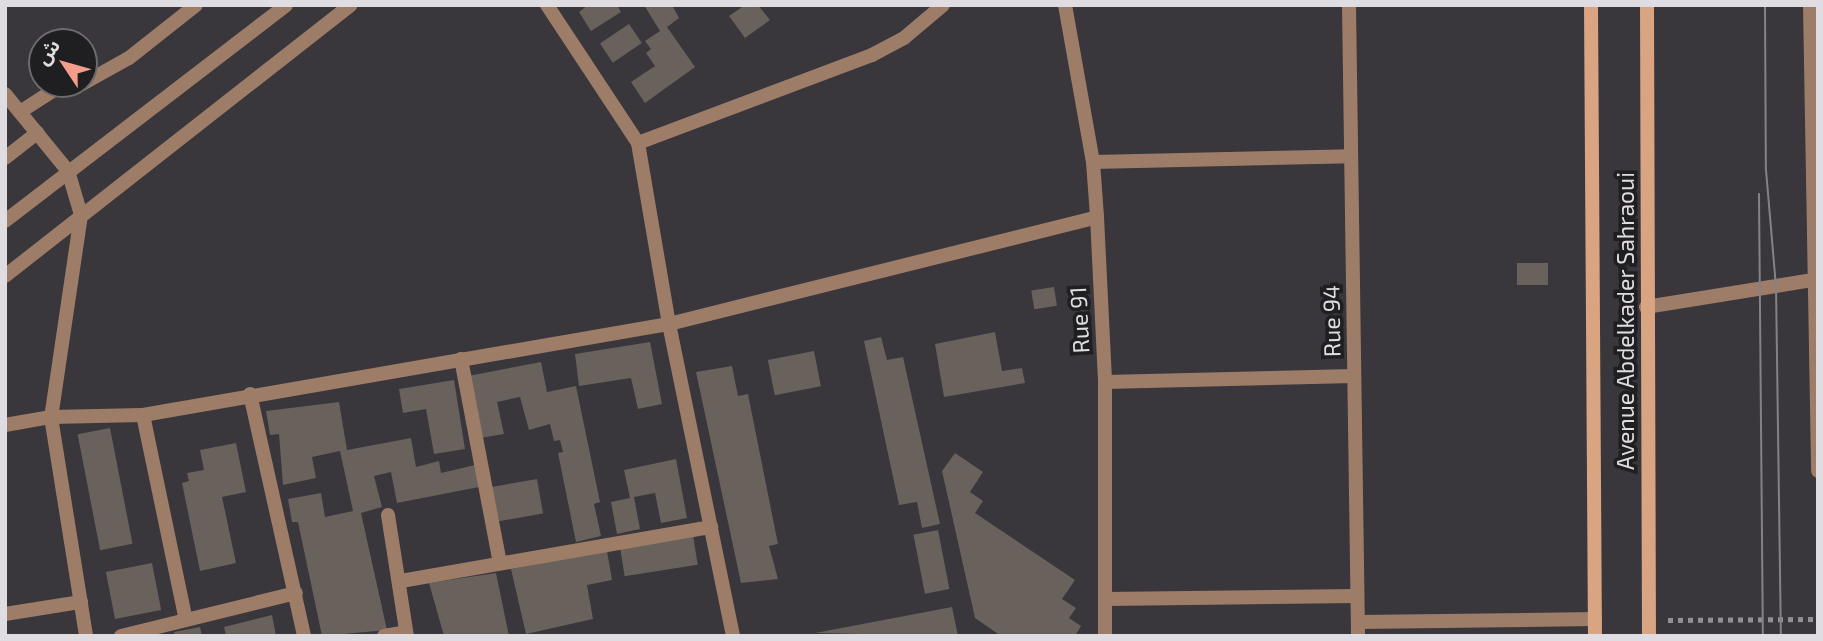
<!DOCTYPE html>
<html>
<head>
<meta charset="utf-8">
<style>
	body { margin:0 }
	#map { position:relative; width:1823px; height:641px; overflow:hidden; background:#39363c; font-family:"Exo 2","Noto Sans Arabic",sans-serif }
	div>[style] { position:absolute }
	.building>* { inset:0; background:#68615c; transform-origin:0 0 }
	.path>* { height:4.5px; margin-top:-2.25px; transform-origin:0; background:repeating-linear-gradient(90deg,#939095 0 5px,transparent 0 10px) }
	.street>* { height:14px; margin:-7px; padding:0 7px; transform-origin:7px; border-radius:7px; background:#9e7d68 }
	.secondary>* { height:14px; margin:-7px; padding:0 7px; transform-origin:7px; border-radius:7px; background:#d8a482 }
	.tram>* { height:2px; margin:-1px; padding:0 1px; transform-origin:1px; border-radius:1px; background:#858287 }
	span { translate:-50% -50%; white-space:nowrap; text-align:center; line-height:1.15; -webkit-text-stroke:7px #1f1e21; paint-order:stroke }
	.street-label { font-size:23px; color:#dfdde1 }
	.frame { position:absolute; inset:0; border:7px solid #dfdde1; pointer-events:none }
	.north { position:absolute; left:28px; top:28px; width:70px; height:70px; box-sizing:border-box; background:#1f1e21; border:2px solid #6c6a6e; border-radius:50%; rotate:306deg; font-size:19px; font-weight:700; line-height:28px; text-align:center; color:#dfdde1 }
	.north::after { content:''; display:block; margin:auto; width:24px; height:32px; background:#f49d8b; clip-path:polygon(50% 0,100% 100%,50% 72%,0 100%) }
</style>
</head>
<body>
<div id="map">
	<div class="building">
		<div style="clip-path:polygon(588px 5px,617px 5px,621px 12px,591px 31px,579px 12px)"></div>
		<div style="clip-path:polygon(644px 5px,672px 5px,679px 18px,667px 27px,695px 67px,645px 103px,631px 82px,655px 66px,646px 53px,651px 49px,645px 41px,660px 31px)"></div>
		<div style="clip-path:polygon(745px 5px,758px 5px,770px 20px,745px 38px,729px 16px)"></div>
		<div style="left:629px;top:24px;width:23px;height:35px;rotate:56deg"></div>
		<div style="left:1548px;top:263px;width:22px;height:31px;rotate:90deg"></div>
		<div style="left:1054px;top:287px;width:19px;height:23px;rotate:81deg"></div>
		<div style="clip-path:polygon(995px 332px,1002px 371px,1022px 368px,1025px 383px,944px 397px,935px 344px)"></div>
		<div style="clip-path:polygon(881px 337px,887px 360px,903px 357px,940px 524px,922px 528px,917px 502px,899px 505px,864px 341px)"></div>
		<div style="clip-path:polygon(650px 342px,662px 404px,638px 409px,631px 378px,579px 386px,575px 354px)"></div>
		<div style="left:814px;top:351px;width:36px;height:47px;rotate:79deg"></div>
		<div style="clip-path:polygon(541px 362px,547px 392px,576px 386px,600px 502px,594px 504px,601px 536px,576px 542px,558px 453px,563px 452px,560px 440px,554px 441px,550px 424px,529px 430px,520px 397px,497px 402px,504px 434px,480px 438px,468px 376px)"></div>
		<div style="clip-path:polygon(732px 366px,738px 396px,748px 394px,778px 544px,769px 546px,778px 579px,741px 583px,696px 372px)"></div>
		<div style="clip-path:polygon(454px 380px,465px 449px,434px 454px,426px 409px,403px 413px,399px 389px)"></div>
		<div style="clip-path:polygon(339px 402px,347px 450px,411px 438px,416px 467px,439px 461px,441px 473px,475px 465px,479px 487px,397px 503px,391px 472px,374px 476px,382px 507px,361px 513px,387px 630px,322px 636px,298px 522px,292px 522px,288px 499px,321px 493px,325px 517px,353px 511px,340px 451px,312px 457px,316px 478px,283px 485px,279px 434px,270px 435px,266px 411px)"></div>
		<div style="left:110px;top:428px;width:118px;height:33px;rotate:79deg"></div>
		<div style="clip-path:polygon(236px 443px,246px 492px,222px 497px,236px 563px,200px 571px,182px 483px,189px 481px,187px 473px,204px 470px,200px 450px)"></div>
		<div style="clip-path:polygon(955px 453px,983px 472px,970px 492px,983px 501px,975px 513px,1075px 580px,1062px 599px,1076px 608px,1069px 618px,1081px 626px,1075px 636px,1001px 636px,975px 618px,942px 471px)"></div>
		<div style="clip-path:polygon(676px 459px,687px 518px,661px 523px,655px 493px,634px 497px,640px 529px,617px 534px,611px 502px,630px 498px,624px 470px)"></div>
		<div style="left:537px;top:479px;width:35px;height:49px;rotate:80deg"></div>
		<div style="left:938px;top:530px;width:60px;height:25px;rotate:79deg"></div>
		<div style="left:693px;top:535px;width:30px;height:74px;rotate:81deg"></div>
		<div style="clip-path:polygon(607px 551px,612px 580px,587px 585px,593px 619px,526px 634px,511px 569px)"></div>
		<div style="left:152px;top:563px;width:48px;height:47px;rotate:79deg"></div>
		<div style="clip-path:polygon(496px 573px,509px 636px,444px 636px,429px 583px)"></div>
		<div style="clip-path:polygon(952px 607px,958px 636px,815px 633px)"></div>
		<div style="clip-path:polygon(272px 615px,276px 636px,226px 636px,224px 627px)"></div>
		<div style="clip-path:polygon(200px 627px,202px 636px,175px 636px,174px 632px)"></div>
	</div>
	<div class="path">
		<div style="left:1668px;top:620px;width:150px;rotate:-0.4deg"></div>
	</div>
	<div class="street">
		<div style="left:547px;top:5px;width:165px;rotate:56.6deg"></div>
		<div style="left:638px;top:143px;width:184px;rotate:80.3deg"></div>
		<div style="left:669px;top:324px;width:318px;rotate:78.4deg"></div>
		<div style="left:1065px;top:5px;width:159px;rotate:79.9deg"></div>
		<div style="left:1093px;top:162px;width:55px;rotate:85.8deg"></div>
		<div style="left:1097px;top:217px;width:165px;rotate:87.2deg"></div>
		<div style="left:1105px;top:382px;width:254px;rotate:90deg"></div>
		<div style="left:1349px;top:5px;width:631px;rotate:89.18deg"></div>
		<div style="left:1810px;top:5px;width:466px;rotate:89deg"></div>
		<div style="left:84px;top:83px;width:51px;rotate:-29.1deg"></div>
		<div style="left:129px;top:58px;width:85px;rotate:-38.3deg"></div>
		<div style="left:5px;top:94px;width:99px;rotate:50.7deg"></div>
		<div style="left:68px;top:171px;width:46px;rotate:73.5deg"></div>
		<div style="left:81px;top:215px;width:204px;rotate:98.4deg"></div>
		<div style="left:51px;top:417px;width:222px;rotate:80.9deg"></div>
		<div style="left:20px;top:112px;width:38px;rotate:-33deg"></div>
		<div style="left:52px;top:91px;width:31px;rotate:-13deg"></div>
		<div style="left:638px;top:143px;width:250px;rotate:-20.6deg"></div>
		<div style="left:872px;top:55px;width:36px;rotate:-28deg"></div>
		<div style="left:904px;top:38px;width:51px;rotate:-40.2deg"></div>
		<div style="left:5px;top:158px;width:41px;rotate:-38deg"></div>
		<div style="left:1093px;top:162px;width:258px;rotate:-1.3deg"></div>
		<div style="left:5px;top:221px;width:354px;rotate:-37.5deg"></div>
		<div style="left:5px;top:276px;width:439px;rotate:-38.1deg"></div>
		<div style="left:1646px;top:307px;width:174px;rotate:-9.2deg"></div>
		<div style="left:461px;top:359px;width:208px;rotate:79.2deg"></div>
		<div style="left:1105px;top:382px;width:249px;rotate:-1.4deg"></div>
		<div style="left:250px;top:394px;width:248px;rotate:77.4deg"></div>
		<div style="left:143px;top:415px;width:209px;rotate:78.2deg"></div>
		<div style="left:5px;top:425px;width:47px;rotate:-9.9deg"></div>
		<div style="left:51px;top:417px;width:92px;rotate:-1.2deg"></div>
		<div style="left:143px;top:415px;width:534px;rotate:-9.82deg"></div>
		<div style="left:669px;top:324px;width:441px;rotate:-14deg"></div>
		<div style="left:388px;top:515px;width:122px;rotate:81.1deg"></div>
		<div style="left:401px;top:581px;width:315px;rotate:-9.9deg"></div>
		<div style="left:1106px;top:599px;width:251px;rotate:-0.7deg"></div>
		<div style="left:5px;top:614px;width:77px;rotate:-9deg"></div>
		<div style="left:1358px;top:622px;width:237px;rotate:-0.7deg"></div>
		<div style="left:121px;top:636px;width:180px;rotate:-13.8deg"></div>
		<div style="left:384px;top:636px;width:22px;rotate:-10deg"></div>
	</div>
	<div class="secondary">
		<div style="left:1591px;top:5px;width:631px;rotate:89.64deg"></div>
		<div style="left:1647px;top:5px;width:631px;rotate:89.82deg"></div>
	</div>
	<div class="tram">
		<div style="left:1765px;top:5px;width:165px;rotate:89.7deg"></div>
		<div style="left:1766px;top:170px;width:116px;rotate:85.1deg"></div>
		<div style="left:1776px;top:286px;width:350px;rotate:89.2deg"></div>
		<div style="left:1759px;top:194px;width:442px;rotate:89.5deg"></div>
	</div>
	<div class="street-label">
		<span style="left:1079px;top:320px;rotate:-93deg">Rue 91</span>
		<span style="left:1331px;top:321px;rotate:-91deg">Rue 94</span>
		<span style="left:1625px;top:321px;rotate:-90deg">Avenue Abdelkader Sahraoui</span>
	</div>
	<div class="frame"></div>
	<div class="north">ش</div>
</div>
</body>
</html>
